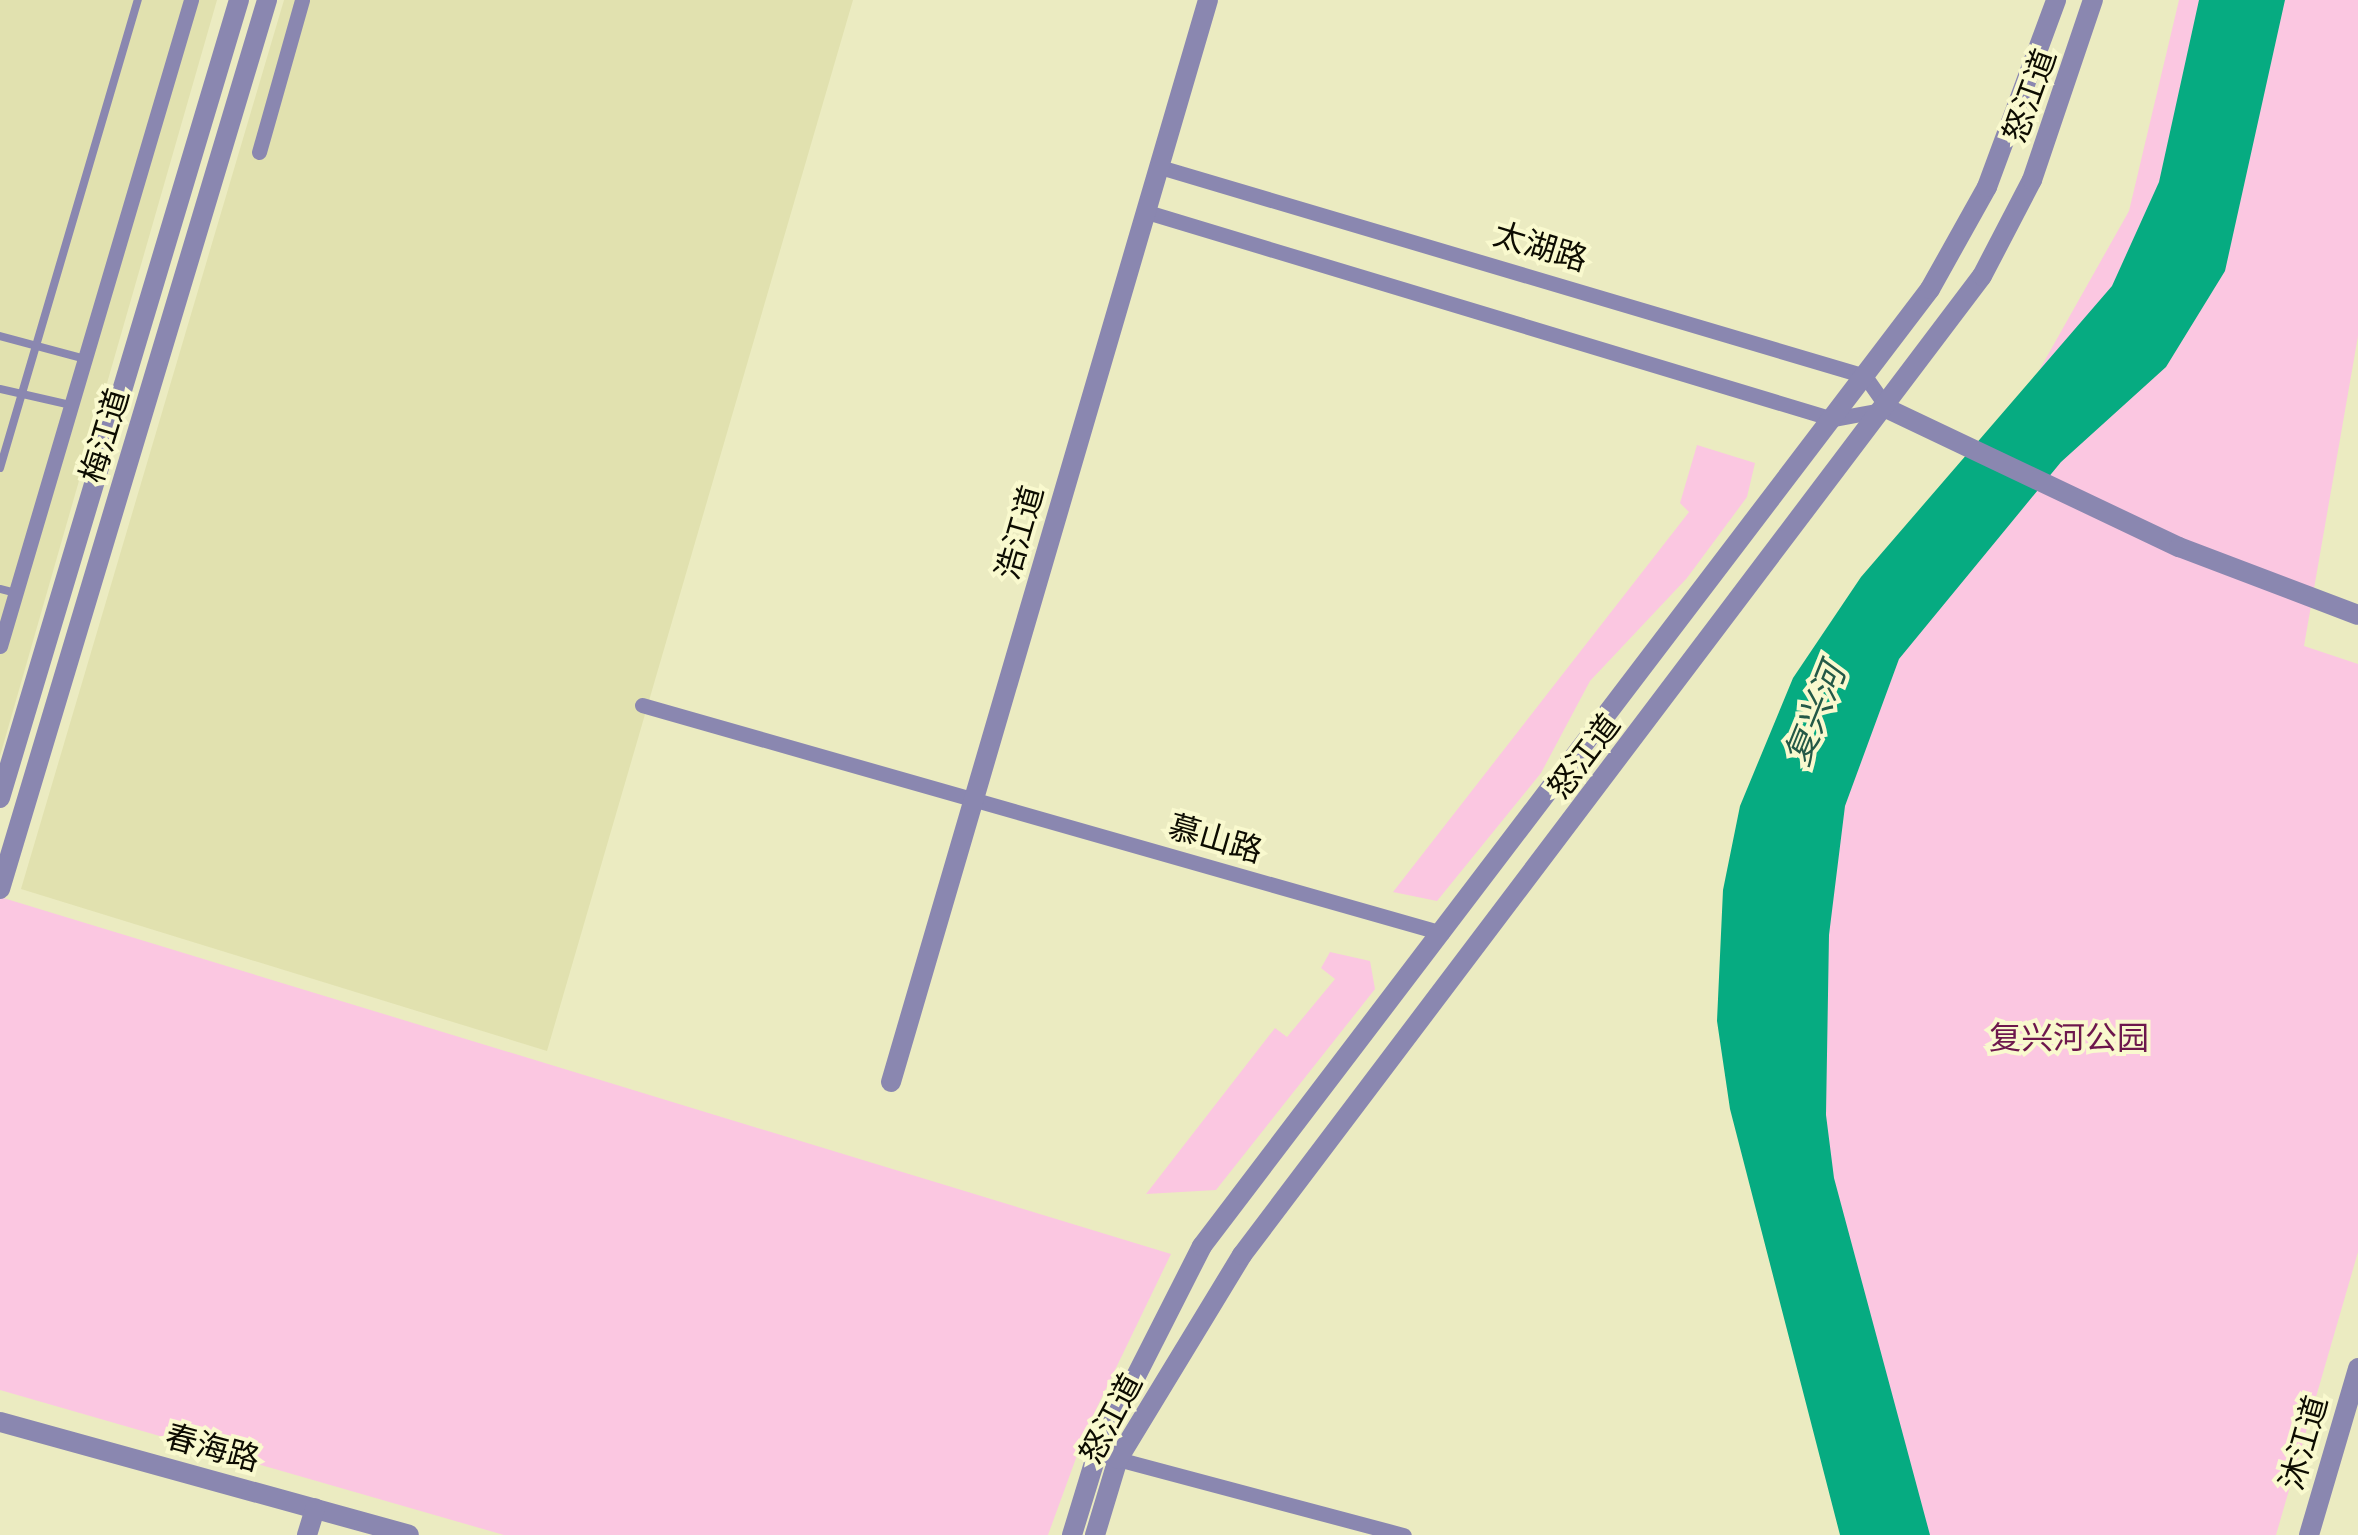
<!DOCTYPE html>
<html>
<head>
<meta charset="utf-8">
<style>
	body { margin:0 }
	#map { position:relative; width:2358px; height:1535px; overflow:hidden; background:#ebebc1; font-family:"Source Sans 3","Noto Sans SC",sans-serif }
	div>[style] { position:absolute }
	.built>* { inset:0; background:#e1e1af }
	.green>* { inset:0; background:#fbc7e1 }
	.water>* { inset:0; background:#06ab81 }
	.service>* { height:8px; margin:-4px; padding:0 4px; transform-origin:4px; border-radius:4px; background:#8a87b0 }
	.minor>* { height:15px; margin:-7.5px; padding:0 7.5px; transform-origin:7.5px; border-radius:7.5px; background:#8a87b0 }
	.tertiary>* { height:20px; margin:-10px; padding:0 10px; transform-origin:10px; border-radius:10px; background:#8a87b0 }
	span { translate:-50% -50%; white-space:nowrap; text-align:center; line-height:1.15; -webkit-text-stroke:8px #f9f9ce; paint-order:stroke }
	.street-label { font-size:32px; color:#0d0c01 }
	.park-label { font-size:32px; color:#6d174c }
	.water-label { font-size:35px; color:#245947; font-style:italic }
</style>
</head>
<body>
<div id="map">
	<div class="built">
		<div style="clip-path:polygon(0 0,217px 0,0 756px)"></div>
		<div style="clip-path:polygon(284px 0,853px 0,547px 1051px,21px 889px)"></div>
	</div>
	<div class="green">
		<div style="clip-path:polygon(2179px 0,2358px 0,2358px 336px,2304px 646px,2358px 664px,2358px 1252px,2276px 1535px,1888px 1535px,1770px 1040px,1842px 720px,2129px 211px)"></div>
		<div style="clip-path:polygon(1697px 445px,1755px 463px,1747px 497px,1687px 578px,1590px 681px,1541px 773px,1437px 901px,1393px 892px,1689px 512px,1680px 503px)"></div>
		<div style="clip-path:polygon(0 897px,1171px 1254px,1087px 1428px,1048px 1535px,504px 1535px,0 1390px)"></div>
		<div style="clip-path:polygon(1330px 952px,1370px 961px,1375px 989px,1216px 1190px,1146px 1194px,1275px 1028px,1287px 1037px,1335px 979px,1321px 968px)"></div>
	</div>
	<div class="water">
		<div style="clip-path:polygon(2199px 0,2285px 0,2225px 271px,2166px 367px,2061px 462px,1899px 659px,1845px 806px,1829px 935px,1826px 1115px,1834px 1178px,1930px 1535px,1840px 1535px,1730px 1109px,1717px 1021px,1723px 890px,1740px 806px,1793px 678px,1861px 577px,2112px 286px,2159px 182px)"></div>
	</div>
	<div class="service">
		<div style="left:0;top:336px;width:88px;rotate:15.1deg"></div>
		<div style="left:0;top:389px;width:73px;rotate:12.7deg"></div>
		<div style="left:0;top:468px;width:488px;rotate:-73.6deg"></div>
		<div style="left:0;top:589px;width:16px;rotate:14deg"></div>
	</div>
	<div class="minor">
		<div style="left:259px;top:152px;width:158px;rotate:-74.2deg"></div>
		<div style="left:1147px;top:212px;width:717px;rotate:16.79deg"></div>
		<div style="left:1833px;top:419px;width:56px;rotate:-10.3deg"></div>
		<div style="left:1888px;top:409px;width:40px;rotate:-124.9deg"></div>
		<div style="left:1865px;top:376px;width:735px;rotate:-163.49deg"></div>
		<div style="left:0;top:646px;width:674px;rotate:-73.53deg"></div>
		<div style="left:642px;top:705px;width:832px;rotate:15.91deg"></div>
		<div style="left:1110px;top:1457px;width:304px;rotate:14.9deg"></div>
	</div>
	<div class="tertiary">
		<div style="left:1888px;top:409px;width:322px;rotate:25.4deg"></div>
		<div style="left:2179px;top:547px;width:191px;rotate:20.8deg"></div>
		<div style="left:0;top:798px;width:833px;rotate:-73.33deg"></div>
		<div style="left:0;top:889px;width:928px;rotate:-73.28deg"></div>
		<div style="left:891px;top:1082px;width:1127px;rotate:-73.67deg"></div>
		<div style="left:0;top:1422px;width:424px;rotate:15.4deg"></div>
		<div style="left:307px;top:1535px;width:28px;rotate:-73deg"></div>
		<div style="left:1072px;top:1535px;width:86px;rotate:-73deg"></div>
		<div style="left:1097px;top:1453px;width:232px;rotate:-63.1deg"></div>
		<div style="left:1202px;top:1246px;width:1202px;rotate:-52.74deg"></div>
		<div style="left:1930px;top:289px;width:117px;rotate:-60.8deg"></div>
		<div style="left:1987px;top:187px;width:199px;rotate:-69.7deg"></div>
		<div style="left:1095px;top:1535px;width:79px;rotate:-73.2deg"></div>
		<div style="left:1118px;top:1459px;width:239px;rotate:-58.7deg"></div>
		<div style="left:1242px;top:1255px;width:1227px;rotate:-52.92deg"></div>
		<div style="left:1982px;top:276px;width:108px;rotate:-62.5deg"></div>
		<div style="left:2032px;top:180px;width:190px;rotate:-71.3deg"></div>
		<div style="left:2309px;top:1535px;width:174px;rotate:-73.6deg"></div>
	</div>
	<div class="street-label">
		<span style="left:2031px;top:96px;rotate:-70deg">怒江道</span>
		<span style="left:1540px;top:248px;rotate:17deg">太湖路</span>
		<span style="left:106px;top:436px;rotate:-73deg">梅江道</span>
		<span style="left:1021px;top:533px;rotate:-74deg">浩江道</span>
		<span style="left:1585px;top:757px;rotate:-53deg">怒江道</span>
		<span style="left:1215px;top:840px;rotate:16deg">慕山路</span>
		<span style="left:1112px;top:1419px;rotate:-62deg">怒江道</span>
		<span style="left:2305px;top:1443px;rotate:-74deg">沐江道</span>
		<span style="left:212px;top:1449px;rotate:15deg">春海路</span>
	</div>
	<div class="park-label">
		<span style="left:2069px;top:1039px">复兴河公园</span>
	</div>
	<div class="water-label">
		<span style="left:1816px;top:715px;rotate:-68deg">复兴河</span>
	</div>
</div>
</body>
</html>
